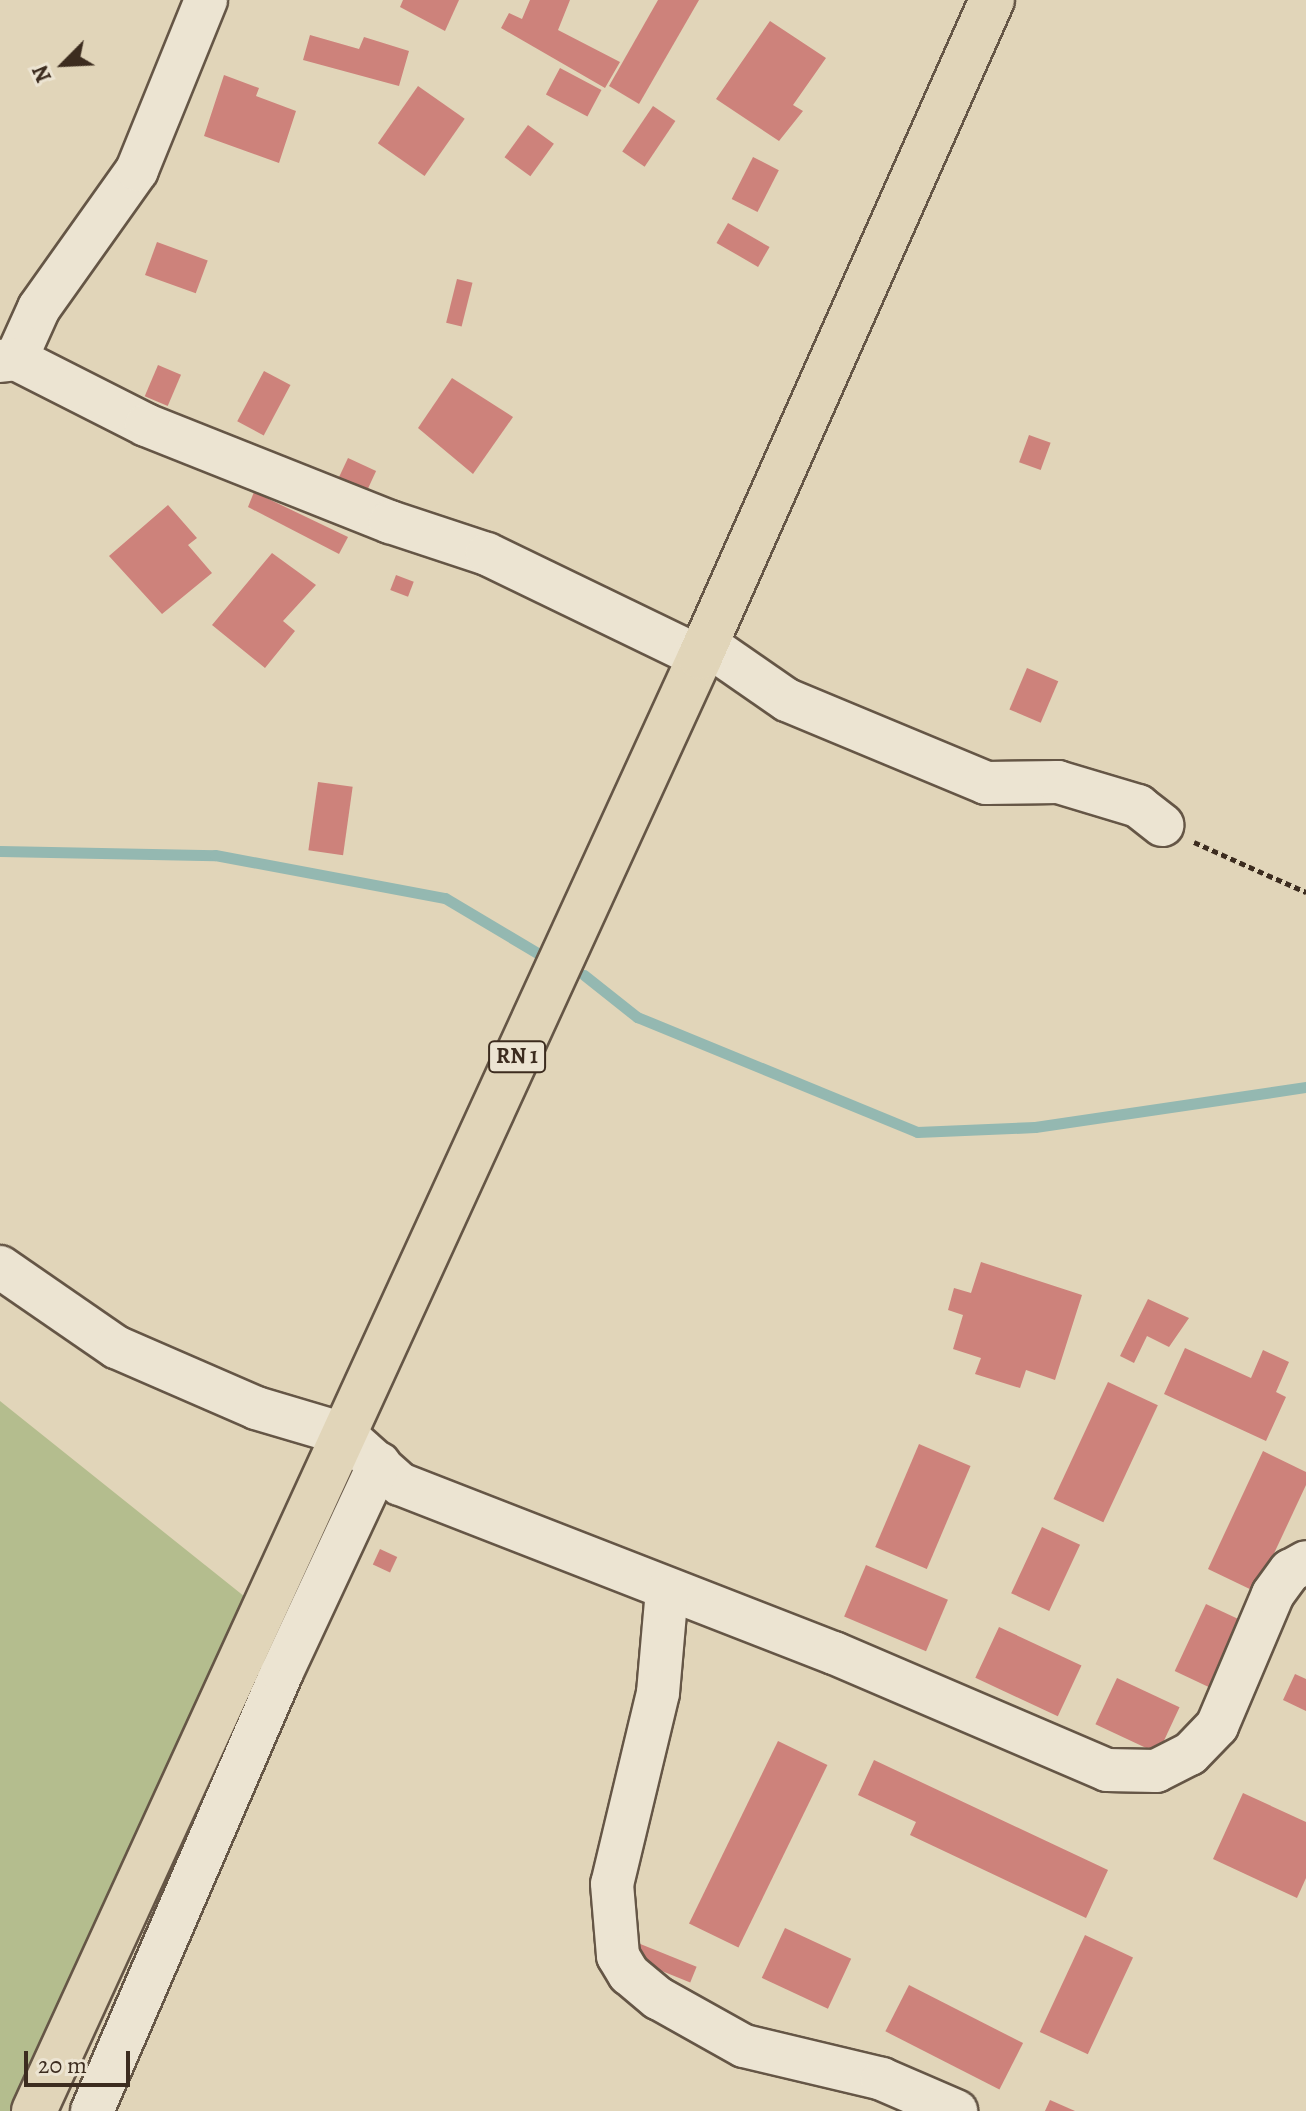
<!DOCTYPE html>
<html>
<head>
<meta charset="utf-8">
<style>
	body { margin:0 }
	#map { position:relative; width:1306px; height:2111px; overflow:hidden; background:#e1d5b9; font-family:Alegreya,serif }
	div>[style] { position:absolute }
	.green>* { inset:0; background:#b4bd8e }
	.stream>* { height:11px; margin:-5.5px; padding:0 5.5px; transform-origin:5.5px; border-radius:5.5px; background:#94b8b1 }
	.building>* { inset:0; background:#cd827b; transform-origin:0 0 }
	.path>* { height:5px; margin-top:-2.5px; transform-origin:0; background:repeating-linear-gradient(90deg,#3c2c1f 0 6px,transparent 0 10px) }
	.roads { filter:drop-shadow(2px 0 #655646) drop-shadow(-2px 0 #655646) drop-shadow(0 2px #655646) drop-shadow(0 -2px #655646) }
	.minor>* { height:42px; margin:-21px; padding:0 21px; transform-origin:21px; border-radius:21px; background:#ece4d2 }
	.major>* { height:44px; margin:-22px; padding:0 22px; transform-origin:22px; border-radius:22px; background:#e1d5b9 }
	span { translate:-50% -50%; white-space:nowrap; text-align:center; line-height:1.15; -webkit-text-stroke:6px #ece4d2; paint-order:stroke }
	.shield-label span { padding:2px 6px; background:#ece4d2; border:2px solid; border-radius:6px; -webkit-text-stroke-width:0 }
	.shield-label { font-size:22px; color:#3c2c1f; font-weight:700 }
	.north { position:absolute; left:24px; top:24px; width:80px; height:80px; -webkit-text-stroke:6px #ece4d2; paint-order:stroke; rotate:246deg; font-size:22px; font-weight:700; line-height:32px; text-align:center; color:#3c2c1f }
	.north::after { content:''; display:block; margin:auto; width:28px; height:36px; background:#3c2c1f; clip-path:polygon(50% 0,100% 100%,50% 72%,0 100%) }
	.scale { position:absolute; left:24px; top:2051px; width:106px; height:36px; box-sizing:border-box; border:4px solid #3c2c1f; border-top:0; padding-left:10px; font-size:24px; line-height:28px; white-space:nowrap; color:#3c2c1f; -webkit-text-stroke:6px #ece4d2; paint-order:stroke }
</style>
</head>
<body>
<div id="map">
	<div class="green">
		<div style="clip-path:polygon(0 1401px,275px 1621px,59px 2111px,0 2111px)"></div>
	</div>
	<div class="stream">
		<div style="left:0;top:851px;width:215px;rotate:1.1deg"></div>
		<div style="left:215px;top:855px;width:234px;rotate:10.6deg"></div>
		<div style="left:445px;top:898px;width:109px;rotate:30.8deg"></div>
		<div style="left:584px;top:975px;width:68px;rotate:38.4deg"></div>
		<div style="left:637px;top:1017px;width:303px;rotate:22.3deg"></div>
		<div style="left:917px;top:1132px;width:118px;rotate:-2.4deg"></div>
		<div style="left:1035px;top:1127px;width:274px;rotate:-8.4deg"></div>
	</div>
	<div class="building">
		<div style="clip-path:polygon(403px 0,459px 0,445px 31px,400px 7px)"></div>
		<div style="clip-path:polygon(530px 0,570px 0,558px 30px,620px 62px,605px 88px,501px 28px,509px 13px,522px 19px)"></div>
		<div style="clip-path:polygon(658px 0,699px 0,639px 104px,609px 86px)"></div>
		<div style="clip-path:polygon(770px 21px,826px 58px,793px 105px,803px 111px,779px 141px,716px 99px)"></div>
		<div style="clip-path:polygon(310px 35px,359px 49px,364px 37px,409px 51px,399px 86px,303px 60px)"></div>
		<div style="left:560px;top:68px;width:47px;height:30px;rotate:28deg"></div>
		<div style="clip-path:polygon(224px 75px,259px 88px,256px 96px,296px 111px,279px 163px,204px 136px)"></div>
		<div style="left:418px;top:86px;width:57px;height:70px;rotate:35deg"></div>
		<div style="left:653px;top:106px;width:27px;height:55px;rotate:34deg"></div>
		<div style="left:528px;top:125px;width:32px;height:40px;rotate:36deg"></div>
		<div style="left:753px;top:157px;width:29px;height:47px;rotate:27deg"></div>
		<div style="left:728px;top:223px;width:48px;height:23px;rotate:30deg"></div>
		<div style="left:157px;top:242px;width:54px;height:35px;rotate:20deg"></div>
		<div style="left:457px;top:279px;width:16px;height:45px;rotate:14deg"></div>
		<div style="left:158px;top:365px;width:25px;height:34px;rotate:23deg"></div>
		<div style="left:264px;top:371px;width:30px;height:57px;rotate:28deg"></div>
		<div style="clip-path:polygon(452px 378px,513px 417px,473px 474px,418px 428px)"></div>
		<div style="left:1029px;top:435px;width:23px;height:29px;rotate:20deg"></div>
		<div style="left:348px;top:458px;width:31px;height:23px;rotate:25deg"></div>
		<div style="clip-path:polygon(254px 492px,348px 537px,339px 554px,248px 507px)"></div>
		<div style="clip-path:polygon(168px 505px,197px 538px,188px 545px,212px 573px,162px 614px,109px 556px)"></div>
		<div style="clip-path:polygon(272px 553px,316px 585px,283px 621px,295px 631px,265px 668px,212px 625px)"></div>
		<div style="left:396px;top:575px;width:19px;height:16px;rotate:21deg"></div>
		<div style="left:1027px;top:668px;width:34px;height:45px;rotate:23deg"></div>
		<div style="left:318px;top:782px;width:35px;height:69px;rotate:8deg"></div>
		<div style="clip-path:polygon(981px 1262px,1082px 1295px,1055px 1380px,1026px 1370px,1020px 1388px,975px 1374px,981px 1358px,953px 1349px,963px 1315px,948px 1310px,954px 1288px,971px 1293px)"></div>
		<div style="clip-path:polygon(1148px 1299px,1189px 1318px,1169px 1347px,1147px 1336px,1134px 1363px,1120px 1356px)"></div>
		<div style="clip-path:polygon(1185px 1348px,1251px 1378px,1263px 1350px,1289px 1362px,1276px 1392px,1286px 1397px,1266px 1441px,1164px 1394px)"></div>
		<div style="left:1108px;top:1382px;width:55px;height:129px;rotate:25deg"></div>
		<div style="left:919px;top:1444px;width:56px;height:112px;rotate:23deg"></div>
		<div style="clip-path:polygon(1263px 1451px,1306px 1472px,1306px 1485px,1256px 1592px,1208px 1569px)"></div>
		<div style="left:1042px;top:1527px;width:42px;height:73px;rotate:25deg"></div>
		<div style="left:380px;top:1549px;width:19px;height:17px;rotate:25deg"></div>
		<div style="left:866px;top:1565px;width:89px;height:56px;rotate:23deg"></div>
		<div style="left:1206px;top:1604px;width:38px;height:74px;rotate:25deg"></div>
		<div style="left:999px;top:1627px;width:91px;height:56px;rotate:25deg"></div>
		<div style="clip-path:polygon(1295px 1674px,1306px 1679px,1306px 1711px,1283px 1700px)"></div>
		<div style="left:1117px;top:1678px;width:69px;height:51px;rotate:25deg"></div>
		<div style="left:778px;top:1741px;width:55px;height:203px;rotate:26deg"></div>
		<div style="clip-path:polygon(874px 1760px,1108px 1870px,1086px 1918px,910px 1835px,916px 1822px,858px 1795px)"></div>
		<div style="clip-path:polygon(1243px 1793px,1306px 1822px,1306px 1878px,1297px 1898px,1213px 1859px)"></div>
		<div style="left:785px;top:1928px;width:73px;height:55px;rotate:25deg"></div>
		<div style="left:1085px;top:1935px;width:53px;height:107px;rotate:25deg"></div>
		<div style="left:628px;top:1939px;width:74px;height:17px;rotate:22deg"></div>
		<div style="left:909px;top:1985px;width:128px;height:52px;rotate:27deg"></div>
		<div style="clip-path:polygon(1050px 2100px,1075px 2111px,1045px 2111px)"></div>
	</div>
	<div class="path">
		<div style="left:1194px;top:842px;width:123px;rotate:24.1deg"></div>
	</div>
	<div class="roads">
		<div class="minor">
			<div style="left:16px;top:359px;width:56px;rotate:-65.7deg"></div>
			<div style="left:39px;top:308px;width:169px;rotate:-54.6deg"></div>
			<div style="left:137px;top:170px;width:183px;rotate:-67.9deg"></div>
			<div style="left:0;top:361px;width:16px;rotate:-7deg"></div>
			<div style="left:16px;top:359px;width:146px;rotate:26.9deg"></div>
			<div style="left:146px;top:425px;width:263px;rotate:21.7deg"></div>
			<div style="left:390px;top:522px;width:102px;rotate:18.3deg"></div>
			<div style="left:487px;top:554px;width:237px;rotate:25.8deg"></div>
			<div style="left:706px;top:644px;width:98px;rotate:34.7deg"></div>
			<div style="left:787px;top:700px;width:216px;rotate:22.6deg"></div>
			<div style="left:986px;top:783px;width:72px;rotate:-0.8deg"></div>
			<div style="left:1058px;top:782px;width:84px;rotate:16.7deg"></div>
			<div style="left:1138px;top:806px;width:31px;rotate:38deg"></div>
			<div style="left:0;top:1267px;width:141px;rotate:34.6deg"></div>
			<div style="left:116px;top:1347px;width:153px;rotate:23.5deg"></div>
			<div style="left:256px;top:1408px;width:92px;rotate:16.5deg"></div>
			<div style="left:344px;top:1434px;width:75px;rotate:41.8deg"></div>
			<div style="left:400px;top:1484px;width:466px;rotate:21.3deg"></div>
			<div style="left:834px;top:1653px;width:297px;rotate:23.2deg"></div>
			<div style="left:1107px;top:1770px;width:49px;rotate:1.2deg"></div>
			<div style="left:1156px;top:1771px;width:38px;rotate:-27deg"></div>
			<div style="left:1190px;top:1754px;width:39px;rotate:-46deg"></div>
			<div style="left:1217px;top:1726px;width:143px;rotate:-67deg"></div>
			<div style="left:1273px;top:1594px;width:29px;rotate:-54deg"></div>
			<div style="left:1290px;top:1571px;width:18px;rotate:-29deg"></div>
			<div style="left:667px;top:1590px;width:103px;rotate:95deg"></div>
			<div style="left:658px;top:1693px;width:196px;rotate:103.5deg"></div>
			<div style="left:612px;top:1884px;width:72px;rotate:85.2deg"></div>
			<div style="left:618px;top:1956px;width:21px;rotate:59deg"></div>
			<div style="left:629px;top:1974px;width:38px;rotate:40deg"></div>
			<div style="left:658px;top:1998px;width:98px;rotate:29.2deg"></div>
			<div style="left:744px;top:2046px;width:142px;rotate:13.4deg"></div>
			<div style="left:882px;top:2079px;width:81px;rotate:23.4deg"></div>
			<div style="left:92px;top:2111px;width:478px;rotate:-66.6deg"></div>
			<div style="left:282px;top:1672px;width:230px;rotate:-65deg"></div>
		</div>
		<div class="major">
			<div style="left:34px;top:2111px;width:1599px;rotate:-65.39deg"></div>
			<div style="left:700px;top:657px;width:719px;rotate:-66.04deg"></div>
		</div>
	</div>
	<div class="shield-label">
		<span style="left:517px;top:1057px">RN 1</span>
	</div>
	<div class="north">N</div>
	<div class="scale">20 m</div>
</div>
</body>
</html>
